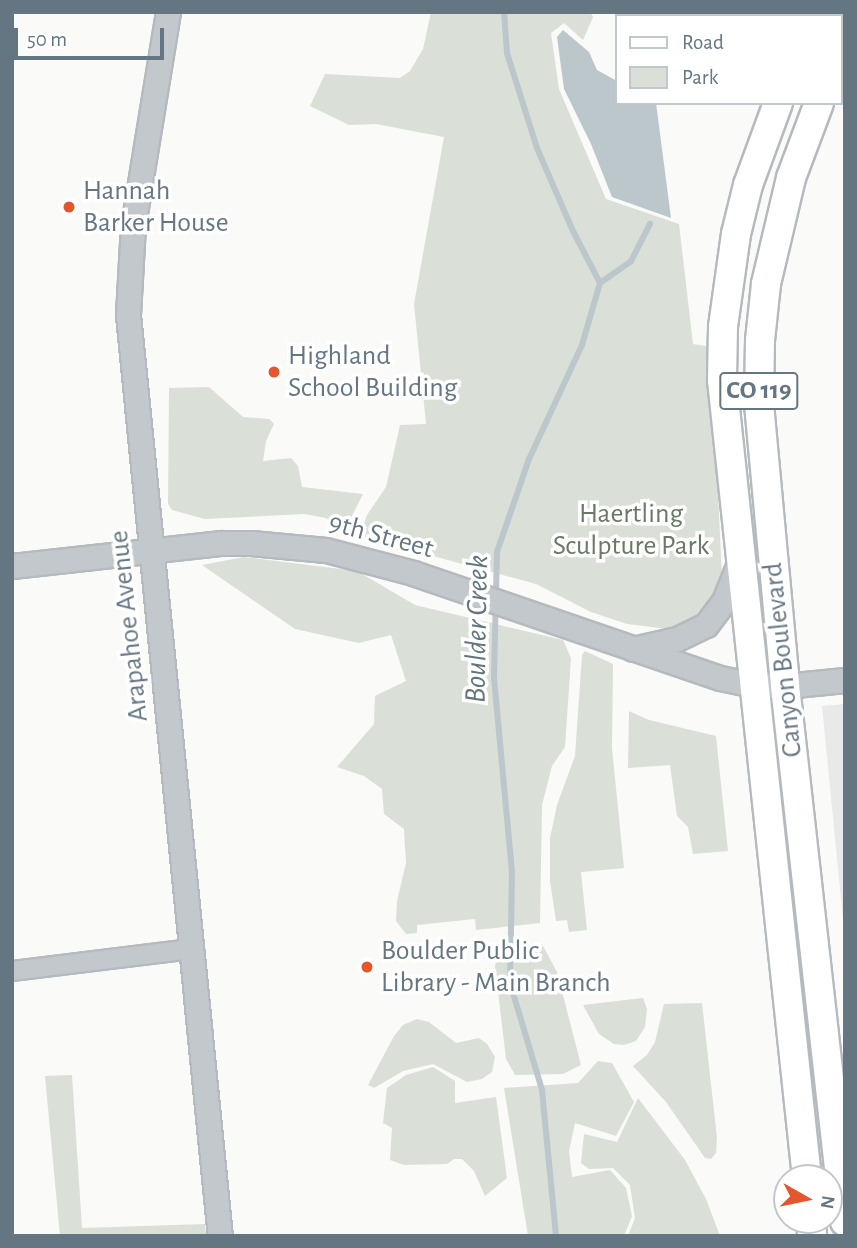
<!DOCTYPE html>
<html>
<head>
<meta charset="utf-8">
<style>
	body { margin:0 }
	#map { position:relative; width:857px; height:1248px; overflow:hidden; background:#fafaf8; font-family:"Alegreya Sans",sans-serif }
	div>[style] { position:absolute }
	.built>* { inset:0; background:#e8e9e9 }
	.green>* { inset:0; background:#dadfd7 }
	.water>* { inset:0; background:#bbc7cb }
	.stream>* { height:6px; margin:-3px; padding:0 3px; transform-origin:3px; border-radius:3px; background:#bbc7cb }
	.roads { filter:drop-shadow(2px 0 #b5babe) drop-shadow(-2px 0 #b5babe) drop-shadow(0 2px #b5babe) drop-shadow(0 -2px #b5babe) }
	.minor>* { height:18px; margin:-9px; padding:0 9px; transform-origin:9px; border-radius:9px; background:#c3c8cc }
	.tertiary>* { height:23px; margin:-11.5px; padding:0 11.5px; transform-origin:11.5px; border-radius:11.5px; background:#c3c8cc }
	.primary>* { height:28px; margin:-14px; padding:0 14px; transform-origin:14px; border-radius:14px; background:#fff }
	.dots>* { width:19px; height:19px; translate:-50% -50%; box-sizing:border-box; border:4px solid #fff; border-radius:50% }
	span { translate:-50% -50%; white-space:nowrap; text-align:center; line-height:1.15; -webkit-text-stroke:7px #fff; paint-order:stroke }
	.shield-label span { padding:2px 5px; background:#fff; border:2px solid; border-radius:5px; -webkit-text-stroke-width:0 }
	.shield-label { font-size:26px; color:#657683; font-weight:700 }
	.poi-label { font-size:28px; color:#657683 }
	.left { translate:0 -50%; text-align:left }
	.park-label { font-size:28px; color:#687a64 }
	.street-label { font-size:28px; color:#657683 }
	.water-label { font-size:30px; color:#60757c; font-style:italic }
	.frame { position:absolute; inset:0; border:14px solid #657683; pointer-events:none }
	.legend { position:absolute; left:615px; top:14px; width:228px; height:91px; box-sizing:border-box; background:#fff; border:2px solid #c1c8cd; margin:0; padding:9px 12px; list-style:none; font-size:21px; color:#657683 }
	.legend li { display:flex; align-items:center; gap:14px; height:35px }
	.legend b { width:35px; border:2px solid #c1c8cd }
	.north { position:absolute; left:773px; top:1164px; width:70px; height:70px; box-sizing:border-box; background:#fff; border:2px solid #c1c8cd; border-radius:50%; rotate:99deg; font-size:19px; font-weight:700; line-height:28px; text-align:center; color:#657683 }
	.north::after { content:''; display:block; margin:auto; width:24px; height:32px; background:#e4572e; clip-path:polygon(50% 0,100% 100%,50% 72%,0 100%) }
	.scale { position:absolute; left:14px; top:28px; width:150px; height:32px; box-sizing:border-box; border:4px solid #657683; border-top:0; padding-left:9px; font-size:21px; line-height:24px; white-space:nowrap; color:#657683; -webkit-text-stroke:5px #fff; paint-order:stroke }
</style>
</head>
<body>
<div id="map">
	<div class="built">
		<div style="clip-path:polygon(845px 704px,845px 940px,822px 706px)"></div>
	</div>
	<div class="green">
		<div style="clip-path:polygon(431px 12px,590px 12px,593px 17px,583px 40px,564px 23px,551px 33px,559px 89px,606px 199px,679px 224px,693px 344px,711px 347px,722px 577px,714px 608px,691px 626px,668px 629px,627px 624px,591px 612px,536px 584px,360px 536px,367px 515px,386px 487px,400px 425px,426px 424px,414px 304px,444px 137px,376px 124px,349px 125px,310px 106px,325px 74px,400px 78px,410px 71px,423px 49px)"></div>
		<div style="clip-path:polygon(209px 387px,243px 417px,269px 419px,274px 424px,266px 441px,263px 461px,291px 458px,298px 466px,302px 487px,363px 494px,345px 530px,326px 518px,304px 514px,205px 519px,172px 510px,168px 504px,169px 388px)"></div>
		<div style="clip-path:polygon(244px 557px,357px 571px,415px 605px,563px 640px,571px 658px,565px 747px,552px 766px,542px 805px,540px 923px,476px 930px,475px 919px,417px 925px,417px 933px,406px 934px,396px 921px,397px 901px,406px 863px,404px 829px,384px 814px,382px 789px,364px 776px,337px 767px,374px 724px,375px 696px,406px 681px,391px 635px,359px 643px,295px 629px,202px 565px)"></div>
		<div style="clip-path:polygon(585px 651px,613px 664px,612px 748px,624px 868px,581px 872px,587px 930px,569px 932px,567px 920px,556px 921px,550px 881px,550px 838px,557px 805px,575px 756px,582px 655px)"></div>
		<div style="clip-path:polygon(629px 711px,649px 720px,716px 736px,728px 851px,693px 854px,688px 827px,677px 816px,670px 765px,628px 768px)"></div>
		<div style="clip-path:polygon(542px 944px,557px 972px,581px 1065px,563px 1074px,515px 1075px,506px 1059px,495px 966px,499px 951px)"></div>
		<div style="clip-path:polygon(643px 998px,647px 1009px,645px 1027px,636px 1041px,624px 1045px,614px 1044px,599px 1034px,583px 1005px)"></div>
		<div style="clip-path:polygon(702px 1003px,717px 1138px,716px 1153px,711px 1159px,705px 1158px,666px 1102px,633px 1066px,647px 1055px,655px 1042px,664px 1004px)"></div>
		<div style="clip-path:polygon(417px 1019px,429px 1022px,456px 1043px,479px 1038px,487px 1044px,495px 1057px,492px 1072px,482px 1079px,467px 1082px,433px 1064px,403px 1071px,374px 1088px,368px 1085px,394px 1036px,403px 1025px)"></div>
		<div style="clip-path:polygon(598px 1061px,612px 1063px,634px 1102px,616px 1136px,575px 1123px,569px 1151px,572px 1177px,610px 1170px,626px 1188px,632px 1216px,624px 1236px,528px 1236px,504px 1088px,578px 1083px)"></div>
		<div style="clip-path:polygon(433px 1067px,455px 1081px,455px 1103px,496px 1097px,507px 1178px,485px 1196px,474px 1171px,462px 1159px,454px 1159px,447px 1164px,404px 1165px,390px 1160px,392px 1128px,383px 1123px,387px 1088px,406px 1075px)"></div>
		<div style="clip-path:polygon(72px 1075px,82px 1228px,205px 1224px,206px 1236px,60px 1236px,45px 1076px)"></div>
		<div style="clip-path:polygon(638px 1098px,685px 1160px,706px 1199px,720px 1236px,628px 1236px,635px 1218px,630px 1185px,613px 1168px,589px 1169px,581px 1163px,584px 1134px,617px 1142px)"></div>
	</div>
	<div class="water">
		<div style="clip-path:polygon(563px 30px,589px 52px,597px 70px,617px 81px,617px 103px,656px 103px,671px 218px,612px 197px,591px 144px,564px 89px,557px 37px)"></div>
	</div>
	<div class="stream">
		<div style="left:504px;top:12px;width:41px;rotate:85.8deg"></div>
		<div style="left:507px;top:53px;width:100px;rotate:72.5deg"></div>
		<div style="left:537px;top:148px;width:88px;rotate:66.6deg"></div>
		<div style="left:572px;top:229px;width:61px;rotate:62.6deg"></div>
		<div style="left:600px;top:283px;width:65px;rotate:106.2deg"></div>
		<div style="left:582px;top:345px;width:126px;rotate:114.9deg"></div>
		<div style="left:529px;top:459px;width:98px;rotate:109deg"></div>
		<div style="left:497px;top:552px;width:126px;rotate:91.4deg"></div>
		<div style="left:494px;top:678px;width:195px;rotate:84.7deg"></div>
		<div style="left:512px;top:872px;width:111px;rotate:91deg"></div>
		<div style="left:510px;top:983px;width:112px;rotate:73.3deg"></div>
		<div style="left:542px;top:1090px;width:147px;rotate:84.5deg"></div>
		<div style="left:600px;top:283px;width:38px;rotate:-35deg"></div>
		<div style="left:631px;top:261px;width:42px;rotate:-62.8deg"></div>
	</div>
	<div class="roads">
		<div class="minor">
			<div style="left:12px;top:971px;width:180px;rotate:-7deg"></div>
		</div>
		<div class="tertiary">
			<div style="left:168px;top:12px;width:216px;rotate:99.3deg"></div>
			<div style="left:133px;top:225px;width:90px;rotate:93.2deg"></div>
			<div style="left:128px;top:315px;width:926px;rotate:84.3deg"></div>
			<div style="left:12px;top:566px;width:211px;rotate:-6.3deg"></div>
			<div style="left:222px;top:543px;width:29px"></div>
			<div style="left:251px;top:543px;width:75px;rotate:5.3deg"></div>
			<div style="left:326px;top:550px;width:90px;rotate:14.8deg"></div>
			<div style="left:413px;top:573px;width:324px;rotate:18.9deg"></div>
			<div style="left:720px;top:678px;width:33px;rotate:12deg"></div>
			<div style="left:752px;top:685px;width:33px;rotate:2deg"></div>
			<div style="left:785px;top:686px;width:60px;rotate:-5.7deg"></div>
			<div style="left:633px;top:649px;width:45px;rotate:-12.8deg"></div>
			<div style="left:677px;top:639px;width:32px;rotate:-26deg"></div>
			<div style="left:706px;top:625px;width:30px;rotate:-53deg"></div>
			<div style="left:724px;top:601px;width:43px;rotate:-68.2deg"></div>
		</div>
		<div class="primary">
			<div style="left:818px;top:16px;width:4px;rotate:-63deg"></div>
			<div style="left:841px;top:54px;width:9px;rotate:-63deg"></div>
			<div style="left:778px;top:103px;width:87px;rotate:110.1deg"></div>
			<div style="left:748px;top:185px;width:50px;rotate:103.8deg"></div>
			<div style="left:736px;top:234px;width:94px;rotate:98deg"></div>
			<div style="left:723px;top:327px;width:53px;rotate:91.1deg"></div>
			<div style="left:722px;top:380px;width:803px;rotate:83.92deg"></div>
			<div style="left:819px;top:103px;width:80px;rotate:110.5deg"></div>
			<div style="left:791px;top:178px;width:109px;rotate:103.3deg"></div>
			<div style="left:766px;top:284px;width:56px;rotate:96.1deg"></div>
			<div style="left:760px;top:340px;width:64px;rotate:90.9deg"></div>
			<div style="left:759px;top:404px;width:283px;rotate:84.7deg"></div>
			<div style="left:785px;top:686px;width:539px;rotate:83.61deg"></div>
			<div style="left:811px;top:1220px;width:16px;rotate:86deg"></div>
		</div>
	</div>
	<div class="dots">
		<div style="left:69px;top:207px;background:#e4572e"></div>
		<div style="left:274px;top:372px;background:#e4572e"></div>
		<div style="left:367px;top:967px;background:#e4572e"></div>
	</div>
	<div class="shield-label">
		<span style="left:759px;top:391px">CO 119</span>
	</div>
	<div class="poi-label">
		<span class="left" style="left:83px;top:207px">Hannah<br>Barker House</span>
		<span class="left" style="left:288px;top:372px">Highland<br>School Building</span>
		<span class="left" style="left:381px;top:967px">Boulder Public<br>Library - Main Branch</span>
	</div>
	<div class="park-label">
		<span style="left:631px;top:530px">Haertling<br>Sculpture Park</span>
	</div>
	<div class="street-label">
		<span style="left:381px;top:536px;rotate:15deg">9th Street</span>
		<span style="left:129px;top:626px;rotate:-96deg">Arapahoe Avenue</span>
		<span style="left:783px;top:660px;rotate:-96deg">Canyon Boulevard</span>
	</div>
	<div class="water-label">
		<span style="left:477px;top:629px;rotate:-89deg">Boulder Creek</span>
	</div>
	<div class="frame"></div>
	<ul class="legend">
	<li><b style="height:9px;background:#fff"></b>Road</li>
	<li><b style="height:19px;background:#dadfd7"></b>Park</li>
	</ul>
	<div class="north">N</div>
	<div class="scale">50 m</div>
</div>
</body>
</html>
